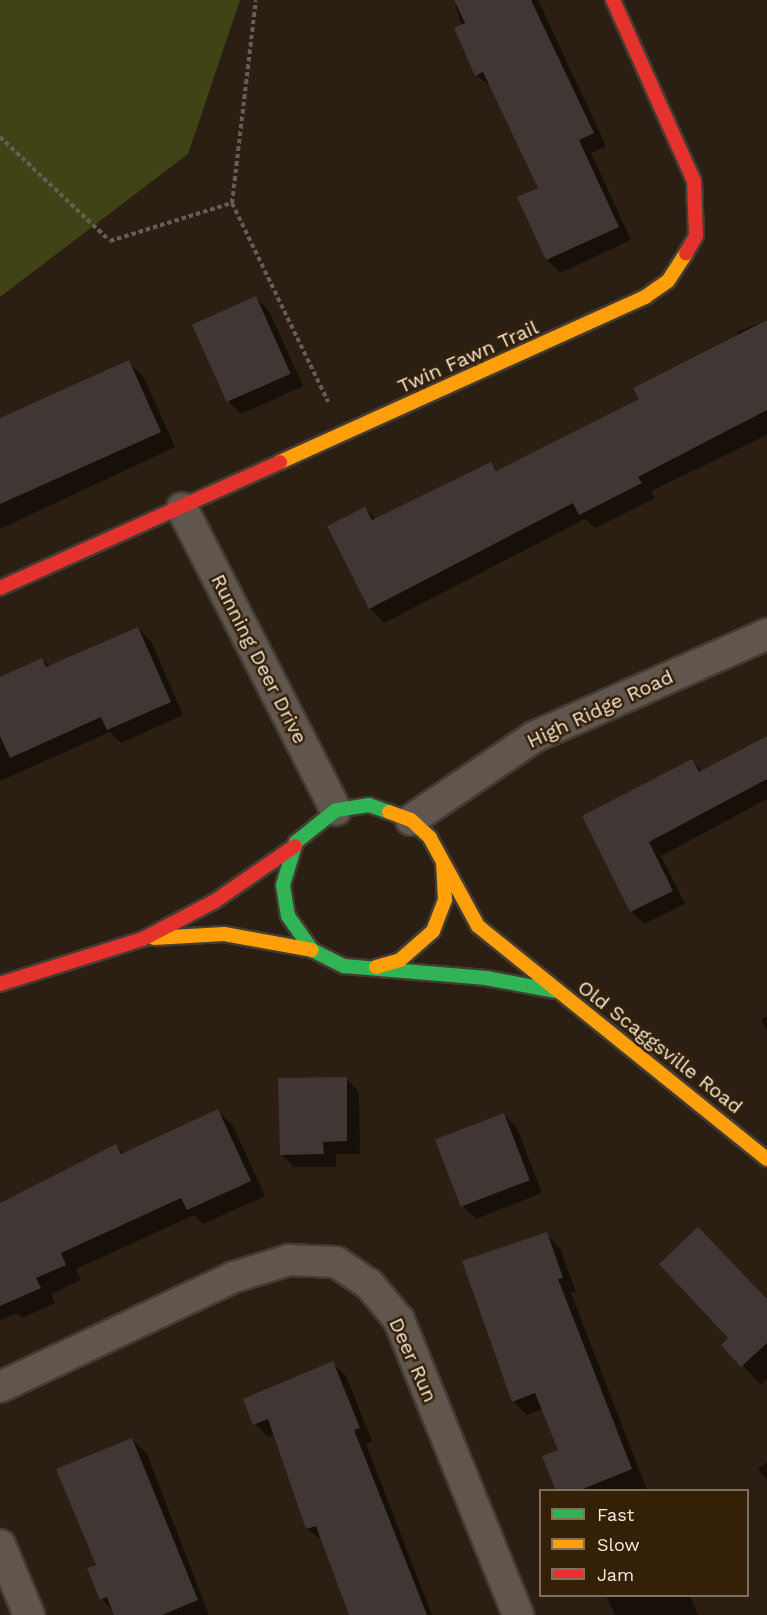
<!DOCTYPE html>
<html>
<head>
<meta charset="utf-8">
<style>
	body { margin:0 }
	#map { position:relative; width:767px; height:1615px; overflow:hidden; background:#2a1f12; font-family:"Work Sans",sans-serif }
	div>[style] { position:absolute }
	.green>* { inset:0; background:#404315 }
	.shadow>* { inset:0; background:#0007 }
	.building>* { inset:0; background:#403634; transform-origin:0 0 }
	.path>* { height:4px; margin-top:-2px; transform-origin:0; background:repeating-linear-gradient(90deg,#665d53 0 4.5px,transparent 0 7.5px) }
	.roads { filter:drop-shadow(2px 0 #443b32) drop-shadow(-2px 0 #443b32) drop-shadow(0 2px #443b32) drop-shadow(0 -2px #443b32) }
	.street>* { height:30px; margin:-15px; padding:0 15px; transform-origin:15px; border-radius:15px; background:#60564d }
	.fast>* { height:14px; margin:-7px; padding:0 7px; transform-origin:7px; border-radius:7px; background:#30b455 }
	.slow>* { height:14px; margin:-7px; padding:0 7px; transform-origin:7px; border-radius:7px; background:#ff9f0a }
	.jam>* { height:14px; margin:-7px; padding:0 7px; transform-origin:7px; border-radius:7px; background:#e5322d }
	span { translate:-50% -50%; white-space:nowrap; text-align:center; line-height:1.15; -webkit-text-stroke:5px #342007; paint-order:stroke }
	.street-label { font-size:20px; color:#f5e7d9 }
	.legend { position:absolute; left:539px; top:1489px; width:210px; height:108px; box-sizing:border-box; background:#342007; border:2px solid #81705b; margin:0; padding:8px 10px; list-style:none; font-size:18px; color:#f5e7d9 }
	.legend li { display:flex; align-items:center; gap:12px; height:30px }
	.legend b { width:30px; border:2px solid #81705b }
</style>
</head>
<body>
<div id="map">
	<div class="green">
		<div style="clip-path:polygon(0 0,240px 0,188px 154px,0 297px)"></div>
	</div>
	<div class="shadow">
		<div style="clip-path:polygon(454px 0,538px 0,606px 146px,591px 153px,631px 240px,560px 273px,547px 260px,540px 189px,492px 87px,476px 75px)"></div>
		<div style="clip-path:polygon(256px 298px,269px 311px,303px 386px,241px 414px,228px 401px)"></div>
		<div style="clip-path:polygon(767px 320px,767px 435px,651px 491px,655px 498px,595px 528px,585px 519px,384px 623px,370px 608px,365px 508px,376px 520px,491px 464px,499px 472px,641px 400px,739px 336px,737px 332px)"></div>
		<div style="clip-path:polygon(128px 362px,143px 376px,175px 447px,0 529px,0 420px)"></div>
		<div style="clip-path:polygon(138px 628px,151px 641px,183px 715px,121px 743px,110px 732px,0 781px,0 682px,42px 660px,50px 667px)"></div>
		<div style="clip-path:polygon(767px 738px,767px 799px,661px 856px,685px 904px,644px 924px,631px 911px,584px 817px,692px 761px,703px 772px)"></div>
		<div style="clip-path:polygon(767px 1016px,767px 1031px,761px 1020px)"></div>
		<div style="clip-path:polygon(346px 1078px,359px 1092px,360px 1154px,336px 1154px,336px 1167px,294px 1167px,281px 1154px)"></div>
		<div style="clip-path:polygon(218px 1111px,233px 1126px,265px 1196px,203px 1224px,194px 1215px,76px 1269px,81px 1280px,51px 1294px,55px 1303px,22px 1318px,17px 1313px,0 1320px,0 1203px,116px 1145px,124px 1154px)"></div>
		<div style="clip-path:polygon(504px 1114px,517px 1128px,542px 1193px,476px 1219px,463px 1206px)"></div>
		<div style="clip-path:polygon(546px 1234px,560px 1248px,576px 1292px,571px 1293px,647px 1490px,559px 1490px,560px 1451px,543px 1409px,527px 1415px,513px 1401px)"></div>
		<div style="clip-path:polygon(767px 1301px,767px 1379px,761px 1385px,723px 1345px)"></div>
		<div style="clip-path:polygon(332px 1363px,346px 1376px,372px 1441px,366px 1444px,432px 1615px,351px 1615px,323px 1541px,307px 1529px,275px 1434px,268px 1437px,255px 1424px)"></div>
		<div style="clip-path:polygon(132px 1439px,147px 1454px,209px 1615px,117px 1615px,102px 1599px,98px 1565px)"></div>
		<div style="clip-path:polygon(767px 1462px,767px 1480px,758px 1469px)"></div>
		<div style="clip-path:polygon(606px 1596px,690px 1596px,698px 1615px,615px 1615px)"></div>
	</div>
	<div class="building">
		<div style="clip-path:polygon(454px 0,531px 0,594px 133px,579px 140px,619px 227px,546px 260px,517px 197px,538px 188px,483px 72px,475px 76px,454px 28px,465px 23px)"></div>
		<div style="left:256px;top:296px;width:85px;height:70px;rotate:66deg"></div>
		<div style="clip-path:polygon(767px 320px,767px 410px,638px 477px,642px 483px,579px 515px,573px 503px,369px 609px,327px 526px,365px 507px,372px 520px,491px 462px,496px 471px,639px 399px,633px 388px)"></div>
		<div style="clip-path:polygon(129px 360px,161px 432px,0 504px,0 418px)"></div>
		<div style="clip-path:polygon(138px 627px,171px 702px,107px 730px,101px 717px,10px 758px,0 736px,0 677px,42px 658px,46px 667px)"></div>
		<div style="clip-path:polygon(767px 736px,767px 779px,649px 842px,673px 891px,630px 912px,582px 816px,692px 759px,699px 772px)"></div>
		<div style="clip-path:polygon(347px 1077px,347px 1141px,323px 1142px,324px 1154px,280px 1155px,278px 1078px)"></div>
		<div style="clip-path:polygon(218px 1109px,251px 1181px,187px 1210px,181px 1198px,61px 1253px,66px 1265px,36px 1278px,41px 1288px,0 1306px,0 1203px,116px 1144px,121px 1154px)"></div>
		<div style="left:504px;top:1113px;width:72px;height:74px;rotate:69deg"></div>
		<div style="clip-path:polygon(698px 1227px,767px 1299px,767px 1343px,741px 1367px,721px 1345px,728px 1338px,659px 1264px)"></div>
		<div style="clip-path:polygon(547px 1232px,563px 1278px,558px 1279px,632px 1469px,578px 1491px,556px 1491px,542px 1456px,558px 1450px,535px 1393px,512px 1402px,462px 1261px)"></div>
		<div style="clip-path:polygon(333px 1361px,360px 1428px,354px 1430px,427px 1615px,349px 1615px,316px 1526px,306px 1529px,268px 1419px,253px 1425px,243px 1399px)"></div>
		<div style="clip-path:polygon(132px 1438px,198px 1600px,162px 1615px,114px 1615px,107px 1597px,100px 1600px,87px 1568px,96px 1565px,56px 1469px)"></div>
	</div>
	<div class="path">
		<div style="left:0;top:137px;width:151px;rotate:43.4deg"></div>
		<div style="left:110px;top:241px;width:128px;rotate:-17.3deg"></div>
		<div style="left:232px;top:203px;width:221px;rotate:64.2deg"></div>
		<div style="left:232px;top:203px;width:204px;rotate:-83.3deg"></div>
	</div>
	<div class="roads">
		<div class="street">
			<div style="left:182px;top:508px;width:339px;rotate:63deg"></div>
			<div style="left:411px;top:820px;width:148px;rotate:-34deg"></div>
			<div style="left:534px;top:737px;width:255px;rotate:-23.8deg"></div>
			<div style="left:0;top:1387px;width:259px;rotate:-25.2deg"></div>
			<div style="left:234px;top:1277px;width:58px;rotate:-17.2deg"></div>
			<div style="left:289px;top:1260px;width:47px;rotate:2.4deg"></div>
			<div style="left:336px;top:1262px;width:40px;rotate:34deg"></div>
			<div style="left:369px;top:1284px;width:47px;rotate:50.2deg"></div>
			<div style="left:399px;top:1320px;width:318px;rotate:68deg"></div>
			<div style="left:0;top:1545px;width:76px;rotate:67.5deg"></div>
		</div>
		<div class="fast">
			<div style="left:389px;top:812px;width:21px;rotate:-161deg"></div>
			<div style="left:369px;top:805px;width:33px;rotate:171deg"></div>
			<div style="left:336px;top:810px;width:51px;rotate:141.3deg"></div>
			<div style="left:296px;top:842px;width:45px;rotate:106.8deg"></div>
			<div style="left:283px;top:885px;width:31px;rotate:81deg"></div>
			<div style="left:288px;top:916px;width:42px;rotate:54.8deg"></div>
			<div style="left:312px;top:950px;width:36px;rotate:27deg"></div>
			<div style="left:344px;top:966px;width:143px;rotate:4.8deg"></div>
			<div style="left:486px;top:978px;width:70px;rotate:10.7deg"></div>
		</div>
		<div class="slow">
			<div style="left:280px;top:462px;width:401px;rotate:-24.3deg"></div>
			<div style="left:645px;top:297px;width:28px;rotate:-35deg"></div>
			<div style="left:668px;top:281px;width:33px;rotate:-57deg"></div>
			<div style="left:389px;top:812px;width:23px;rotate:20deg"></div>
			<div style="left:411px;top:820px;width:26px;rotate:43deg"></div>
			<div style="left:430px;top:838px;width:100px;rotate:61.4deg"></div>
			<div style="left:478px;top:926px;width:371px;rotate:38.9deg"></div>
			<div style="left:154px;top:938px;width:70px;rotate:-3.3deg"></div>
			<div style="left:224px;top:934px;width:89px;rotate:10.3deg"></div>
			<div style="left:376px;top:967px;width:25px;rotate:-16deg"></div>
			<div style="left:400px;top:960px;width:44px;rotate:-41.3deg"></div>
			<div style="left:433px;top:931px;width:33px;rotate:-69deg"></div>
			<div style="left:445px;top:900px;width:35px;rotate:-93deg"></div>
		</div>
		<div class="jam">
			<div style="left:613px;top:0;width:198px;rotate:65.9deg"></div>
			<div style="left:694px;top:181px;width:55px;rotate:87.9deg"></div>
			<div style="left:696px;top:236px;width:20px;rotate:120deg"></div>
			<div style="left:0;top:588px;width:307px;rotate:-24.2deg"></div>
			<div style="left:0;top:984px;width:150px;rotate:-17.5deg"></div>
			<div style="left:143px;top:939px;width:81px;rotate:-27.8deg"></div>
			<div style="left:215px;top:901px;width:97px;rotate:-34.5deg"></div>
		</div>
	</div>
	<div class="street-label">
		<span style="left:468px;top:357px;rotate:-24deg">Twin Fawn Trail</span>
		<span style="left:259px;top:659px;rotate:63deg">Running Deer Drive</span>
		<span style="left:600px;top:709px;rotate:-25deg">High Ridge Road</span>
		<span style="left:660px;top:1047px;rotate:38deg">Old Scaggsville Road</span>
		<span style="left:413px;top:1360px;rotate:66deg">Deer Run</span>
	</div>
	<ul class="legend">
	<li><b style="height:8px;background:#30b455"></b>Fast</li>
	<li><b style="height:8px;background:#ff9f0a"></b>Slow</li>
	<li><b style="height:8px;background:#e5322d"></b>Jam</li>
	</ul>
</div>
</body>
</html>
